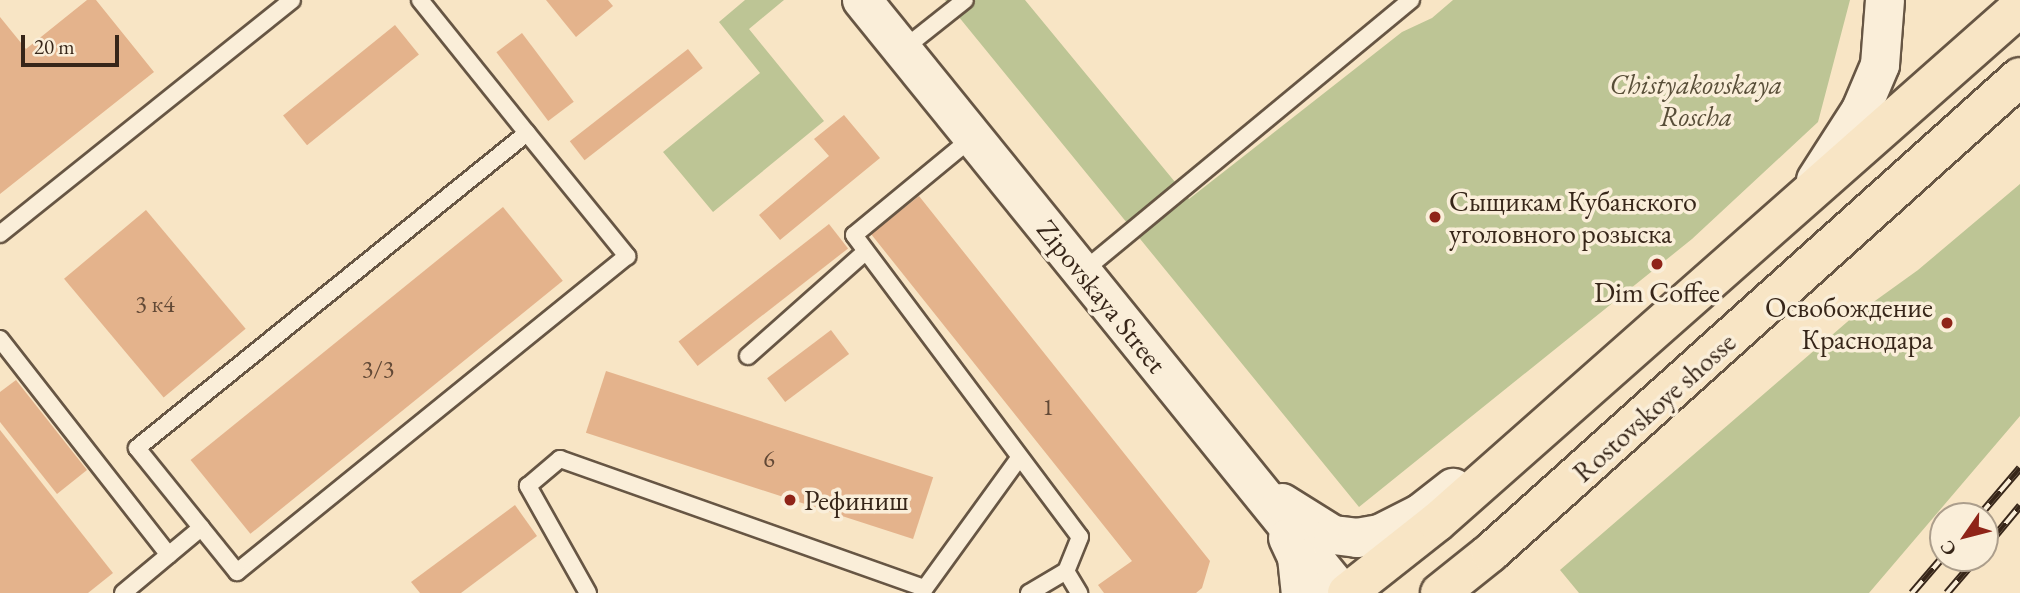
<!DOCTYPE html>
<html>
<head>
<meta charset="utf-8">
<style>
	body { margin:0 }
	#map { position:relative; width:2020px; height:593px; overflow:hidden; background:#f8e5c5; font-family:"EB Garamond",serif }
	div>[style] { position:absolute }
	.green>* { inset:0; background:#bdc595 }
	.building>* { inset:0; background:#e4b38c; transform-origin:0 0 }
	.roads { filter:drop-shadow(2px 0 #675644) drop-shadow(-2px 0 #675644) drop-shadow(0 2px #675644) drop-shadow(0 -2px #675644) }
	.service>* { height:16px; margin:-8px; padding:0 8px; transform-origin:8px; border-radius:8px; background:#faeed9 }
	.tertiary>* { height:38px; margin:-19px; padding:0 19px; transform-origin:19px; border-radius:19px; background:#faeed9 }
	.secondary>* { height:38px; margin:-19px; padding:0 19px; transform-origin:19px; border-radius:19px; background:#faeed9 }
	.primary>* { height:38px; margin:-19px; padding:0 19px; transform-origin:19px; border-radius:19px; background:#f8e5c5 }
	.rail>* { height:8px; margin-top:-4px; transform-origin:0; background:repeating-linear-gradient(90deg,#faeed9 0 16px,#372619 0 32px); box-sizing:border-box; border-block:2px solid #372619 }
	.dots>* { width:19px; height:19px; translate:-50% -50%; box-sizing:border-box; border:4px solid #faeed9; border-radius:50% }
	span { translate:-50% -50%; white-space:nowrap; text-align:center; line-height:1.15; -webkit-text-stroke:7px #faeed9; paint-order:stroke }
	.number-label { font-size:24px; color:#624936 }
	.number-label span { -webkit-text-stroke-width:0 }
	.park-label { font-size:28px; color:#584e38; font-style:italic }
	.poi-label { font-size:28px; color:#372619 }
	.left { translate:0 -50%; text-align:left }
	.right { translate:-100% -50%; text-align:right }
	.street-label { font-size:28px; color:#372619 }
	.north { position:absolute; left:1929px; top:502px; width:70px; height:70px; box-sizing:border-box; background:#faeed9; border:2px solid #ac9e8c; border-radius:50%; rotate:235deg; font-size:19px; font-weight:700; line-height:28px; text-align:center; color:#372619 }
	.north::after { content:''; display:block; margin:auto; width:24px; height:32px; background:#8f2418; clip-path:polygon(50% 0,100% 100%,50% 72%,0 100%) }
	.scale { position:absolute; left:21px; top:35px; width:98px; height:32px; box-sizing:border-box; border:4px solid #372619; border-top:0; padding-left:9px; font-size:21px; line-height:24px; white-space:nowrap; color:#372619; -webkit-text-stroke:5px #faeed9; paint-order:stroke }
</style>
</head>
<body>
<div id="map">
	<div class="green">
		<div style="clip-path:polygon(745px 0,784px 0,749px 29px,824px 121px,713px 212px,663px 152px,760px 73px,719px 22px)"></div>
		<div style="clip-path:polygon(945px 0,1025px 0,1189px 199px,1402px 32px,1432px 18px,1453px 0,1850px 0,1818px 122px,1692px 239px,1359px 507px)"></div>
		<div style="clip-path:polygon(2020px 184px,2020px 416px,1869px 593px,1579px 593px,1560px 570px,1854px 316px,1918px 270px)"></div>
	</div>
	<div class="building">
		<div style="clip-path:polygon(87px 0,96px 0,154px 72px,0 194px,0 17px,26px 49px)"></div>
		<div style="clip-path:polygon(546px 0,608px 0,613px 6px,576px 37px)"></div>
		<div style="left:395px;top:25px;width:38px;height:144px;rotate:51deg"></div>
		<div style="left:522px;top:33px;width:86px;height:32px;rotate:53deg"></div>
		<div style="left:688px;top:49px;width:24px;height:150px;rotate:52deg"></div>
		<div style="clip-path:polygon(844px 115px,880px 158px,780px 240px,759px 215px,829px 156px,814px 139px)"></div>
		<div style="clip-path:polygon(919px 196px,1210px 561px,1202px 588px,1196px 593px,1104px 593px,1098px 585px,1132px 561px,871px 234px)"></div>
		<div style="left:503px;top:207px;width:95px;height:402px;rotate:51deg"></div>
		<div style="left:146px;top:210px;width:155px;height:107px;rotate:50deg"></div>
		<div style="left:829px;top:224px;width:31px;height:191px;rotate:52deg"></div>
		<div style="left:831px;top:330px;width:30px;height:80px;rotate:53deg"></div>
		<div style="left:606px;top:371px;width:344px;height:65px;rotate:18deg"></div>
		<div style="clip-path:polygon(16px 380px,87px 470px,57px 494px,0 422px,0 392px)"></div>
		<div style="clip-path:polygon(0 430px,113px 573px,88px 593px,0 593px)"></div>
		<div style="clip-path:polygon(515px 505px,537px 536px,461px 593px,420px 593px,411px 582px)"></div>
	</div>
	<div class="roads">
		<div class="service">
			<div style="left:420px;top:0;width:171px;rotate:51.2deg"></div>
			<div style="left:527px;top:133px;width:159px;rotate:50.9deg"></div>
			<div style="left:627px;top:256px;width:502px;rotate:140.98deg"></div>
			<div style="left:237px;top:572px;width:159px;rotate:-128.9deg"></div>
			<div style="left:137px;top:448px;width:501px;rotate:-38.93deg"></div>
			<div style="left:902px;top:50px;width:80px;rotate:-38.4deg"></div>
			<div style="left:973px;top:137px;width:154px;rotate:140.5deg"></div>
			<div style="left:854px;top:235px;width:377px;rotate:53.2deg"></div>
			<div style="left:1080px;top:537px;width:37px;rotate:112deg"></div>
			<div style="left:1066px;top:571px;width:26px;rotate:59deg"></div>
			<div style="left:0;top:234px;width:374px;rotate:-38.7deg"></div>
			<div style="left:1082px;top:272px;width:427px;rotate:-39.6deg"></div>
			<div style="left:0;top:339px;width:274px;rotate:52deg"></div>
			<div style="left:748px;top:356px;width:155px;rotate:-41.6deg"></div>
			<div style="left:123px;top:593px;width:102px;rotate:-39.8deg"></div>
			<div style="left:588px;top:593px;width:123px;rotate:-119.3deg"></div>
			<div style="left:528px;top:486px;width:42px;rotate:-40.2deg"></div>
			<div style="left:560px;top:459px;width:387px;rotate:19.5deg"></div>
			<div style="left:925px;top:588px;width:160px;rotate:-54.1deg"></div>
			<div style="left:1029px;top:593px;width:43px;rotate:-30.7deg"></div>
		</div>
		<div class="tertiary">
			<div style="left:862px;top:0;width:763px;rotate:51.01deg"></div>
			<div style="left:1282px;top:503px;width:60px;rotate:32.1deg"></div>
			<div style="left:1333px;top:535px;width:24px;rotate:7deg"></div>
			<div style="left:1357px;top:538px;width:23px;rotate:-10deg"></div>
			<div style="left:1380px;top:534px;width:46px;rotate:-27.1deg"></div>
			<div style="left:1421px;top:513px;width:41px;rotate:-38deg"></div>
			<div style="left:1288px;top:538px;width:21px;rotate:65deg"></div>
			<div style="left:1297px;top:557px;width:36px;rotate:84deg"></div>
		</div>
		<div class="secondary">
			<div style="left:1816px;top:180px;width:83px;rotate:-57.3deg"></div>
			<div style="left:1861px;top:110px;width:49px;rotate:-67.1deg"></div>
			<div style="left:1880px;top:65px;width:65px;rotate:-85.6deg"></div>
		</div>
		<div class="primary">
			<div style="left:1347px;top:593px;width:115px;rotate:-38.3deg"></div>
			<div style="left:1437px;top:522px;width:778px;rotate:-41.46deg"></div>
			<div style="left:1440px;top:593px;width:64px;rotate:-38.7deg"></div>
			<div style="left:1490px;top:553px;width:712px;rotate:-41.93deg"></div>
		</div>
	</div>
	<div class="rail">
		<div style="left:1979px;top:516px;width:63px;rotate:-49.5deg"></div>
		<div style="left:1985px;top:548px;width:55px;rotate:-50.2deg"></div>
		<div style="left:1912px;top:593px;width:48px;rotate:-49.3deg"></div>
		<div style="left:1947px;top:593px;width:46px;rotate:-49.4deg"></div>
	</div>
	<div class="dots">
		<div style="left:1435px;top:217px;background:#8f2418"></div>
		<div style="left:1657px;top:264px;background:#8f2418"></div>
		<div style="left:1947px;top:323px;background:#8f2418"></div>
		<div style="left:790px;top:500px;background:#8f2418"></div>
	</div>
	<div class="number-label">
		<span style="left:155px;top:304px">3 к4</span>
		<span style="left:378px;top:369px">3/3</span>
		<span style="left:1048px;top:407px">1</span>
		<span style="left:769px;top:459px">6</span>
	</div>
	<div class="park-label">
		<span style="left:1696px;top:100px">Chistyakovskaya<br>Roscha</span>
	</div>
	<div class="poi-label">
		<span class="left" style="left:1449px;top:217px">Сыщикам Кубанского<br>уголовного розыска</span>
		<span style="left:1657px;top:292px">Dim Coffee</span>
		<span class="right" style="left:1933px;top:323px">Освобождение<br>Краснодара</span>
		<span class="left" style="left:804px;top:500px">Рефиниш</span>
	</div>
	<div class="street-label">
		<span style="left:1102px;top:296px;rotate:51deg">Zipovskaya Street</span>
		<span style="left:1654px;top:407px;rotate:-42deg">Rostovskoye shosse</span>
	</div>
	<div class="north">С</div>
	<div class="scale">20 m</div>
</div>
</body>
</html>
